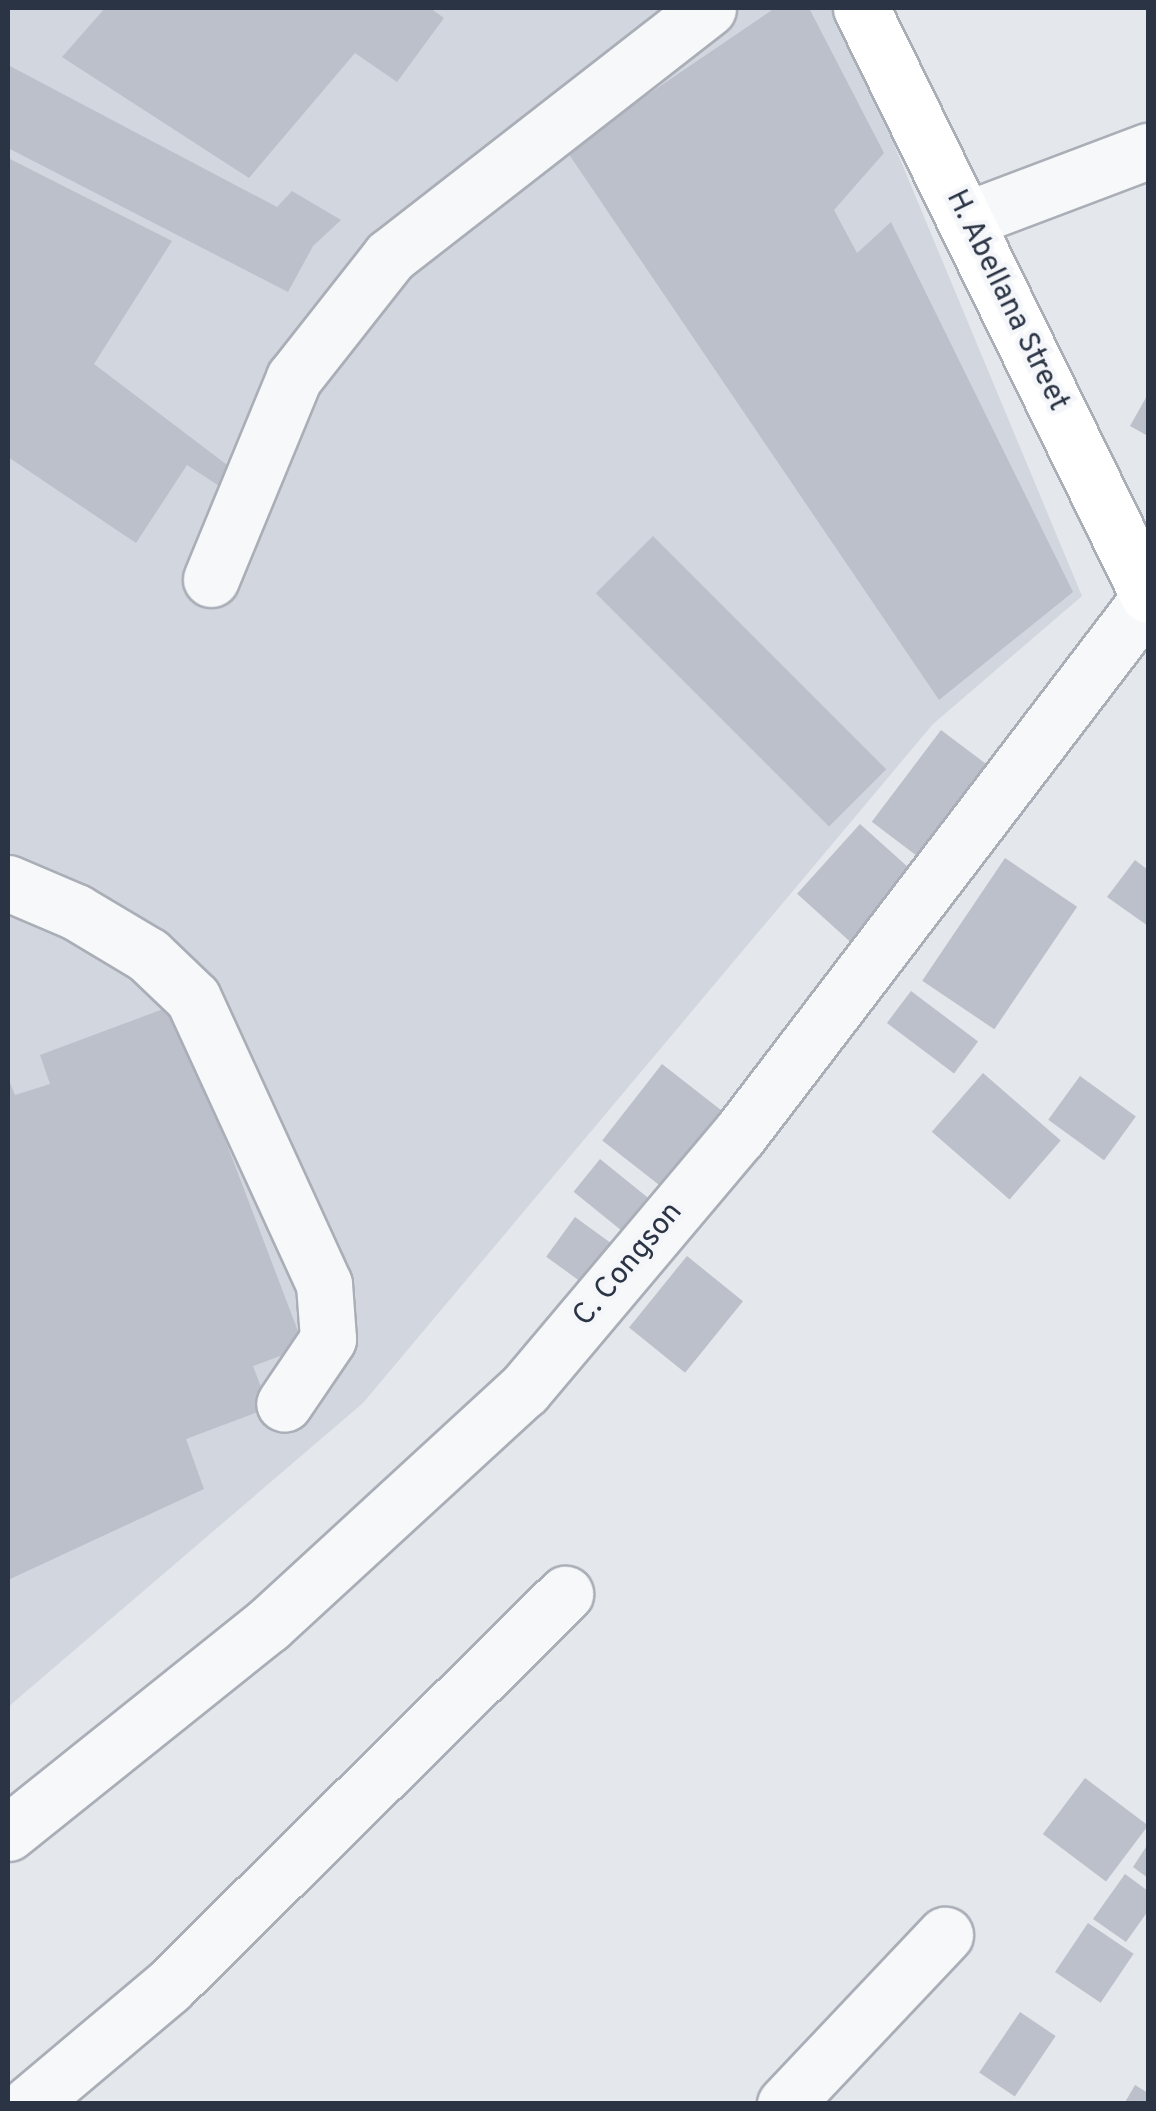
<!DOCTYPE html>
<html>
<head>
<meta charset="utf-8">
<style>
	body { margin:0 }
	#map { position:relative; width:1156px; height:2111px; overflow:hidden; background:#e4e7ec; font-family:Overpass,sans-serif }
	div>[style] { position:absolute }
	.built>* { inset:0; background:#d2d6de }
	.building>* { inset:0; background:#bbc0ca; transform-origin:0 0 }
	.roads { filter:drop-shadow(2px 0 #a9aeb7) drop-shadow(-2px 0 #a9aeb7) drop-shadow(0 2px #a9aeb7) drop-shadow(0 -2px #a9aeb7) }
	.minor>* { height:55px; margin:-27.5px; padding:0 27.5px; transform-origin:27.5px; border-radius:27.5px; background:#f7f8fa }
	.major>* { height:55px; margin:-27.5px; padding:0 27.5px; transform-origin:27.5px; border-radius:27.5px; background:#fff }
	span { translate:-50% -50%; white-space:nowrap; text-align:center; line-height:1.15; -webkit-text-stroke:9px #f4f6f9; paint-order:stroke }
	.street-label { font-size:30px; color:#2b3445 }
	.frame { position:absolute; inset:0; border:10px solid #2b3445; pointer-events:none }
</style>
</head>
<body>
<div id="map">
	<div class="built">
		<div style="clip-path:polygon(8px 8px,837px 8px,1082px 596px,933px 724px,363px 1403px,8px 1707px)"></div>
	</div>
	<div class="building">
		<div style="clip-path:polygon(105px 8px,430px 8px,444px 18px,397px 82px,355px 53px,249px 178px,62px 57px)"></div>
		<div style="clip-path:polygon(775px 8px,809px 8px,884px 153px,834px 210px,857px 253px,891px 222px,1073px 592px,939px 700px,566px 150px)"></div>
		<div style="clip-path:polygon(8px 65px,277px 207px,292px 191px,341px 220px,313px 246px,288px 292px,8px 148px)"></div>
		<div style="clip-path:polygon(8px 158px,172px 241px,94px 364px,239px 474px,230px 493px,187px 465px,136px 543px,8px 457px)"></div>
		<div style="clip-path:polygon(1148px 394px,1148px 436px,1130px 426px)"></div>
		<div style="left:653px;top:536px;width:330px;height:81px;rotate:45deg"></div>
		<div style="left:941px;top:730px;width:67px;height:115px;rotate:37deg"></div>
		<div style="left:860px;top:824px;width:73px;height:94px;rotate:42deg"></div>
		<div style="left:1005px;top:858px;width:87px;height:148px;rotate:34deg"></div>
		<div style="clip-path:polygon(1135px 860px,1148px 870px,1148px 926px,1107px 897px)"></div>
		<div style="left:911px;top:991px;width:84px;height:40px;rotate:37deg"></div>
		<div style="clip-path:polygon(174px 1005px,304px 1347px,253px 1366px,269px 1408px,186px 1439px,204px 1489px,8px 1580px,8px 1078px,15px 1095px,50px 1084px,40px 1055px)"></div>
		<div style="left:662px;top:1064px;width:80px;height:97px;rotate:38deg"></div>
		<div style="left:983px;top:1073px;width:103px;height:78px;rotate:41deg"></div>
		<div style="left:1080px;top:1076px;width:69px;height:54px;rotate:36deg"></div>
		<div style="left:600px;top:1159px;width:72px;height:42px;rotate:39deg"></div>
		<div style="left:575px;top:1217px;width:57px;height:49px;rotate:36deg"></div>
		<div style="left:687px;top:1256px;width:72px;height:92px;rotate:39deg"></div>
		<div style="left:1085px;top:1778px;width:79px;height:70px;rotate:37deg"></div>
		<div style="clip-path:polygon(1148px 1844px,1148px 1878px,1133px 1867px)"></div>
		<div style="clip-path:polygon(1125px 1874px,1148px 1891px,1148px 1911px,1126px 1942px,1093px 1919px)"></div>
		<div style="left:1088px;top:1923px;width:55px;height:59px;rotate:34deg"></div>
		<div style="left:1020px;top:2012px;width:43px;height:73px;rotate:34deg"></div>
		<div style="clip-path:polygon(1135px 2085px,1148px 2093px,1148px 2104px,1124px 2104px)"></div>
	</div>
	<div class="roads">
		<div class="minor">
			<div style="left:965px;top:220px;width:196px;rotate:-20.7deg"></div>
			<div style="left:211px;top:579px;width:217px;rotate:-67.6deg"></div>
			<div style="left:294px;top:378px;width:155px;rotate:-51.8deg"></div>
			<div style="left:390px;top:256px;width:403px;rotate:-37.9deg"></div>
			<div style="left:8px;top:883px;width:74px;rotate:23.1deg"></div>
			<div style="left:76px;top:912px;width:84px;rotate:30.8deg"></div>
			<div style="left:148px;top:955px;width:62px;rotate:43.7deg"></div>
			<div style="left:193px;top:998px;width:315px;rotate:65.4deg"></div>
			<div style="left:324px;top:1284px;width:55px;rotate:85.8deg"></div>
			<div style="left:328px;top:1339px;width:78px;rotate:124.1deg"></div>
			<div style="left:8px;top:1833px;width:333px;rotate:-38.7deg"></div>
			<div style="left:268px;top:1625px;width:348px;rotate:-42.6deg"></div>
			<div style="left:524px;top:1390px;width:334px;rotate:-49.9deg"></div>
			<div style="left:739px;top:1135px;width:674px;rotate:-52.65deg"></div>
			<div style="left:29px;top:2104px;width:182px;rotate:-40.1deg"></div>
			<div style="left:168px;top:1987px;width:559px;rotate:-44.71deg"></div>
			<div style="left:785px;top:2104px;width:233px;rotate:-46.6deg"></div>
		</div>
		<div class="major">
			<div style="left:861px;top:8px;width:653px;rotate:63.94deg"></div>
		</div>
	</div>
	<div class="street-label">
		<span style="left:1006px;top:301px;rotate:64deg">H. Abellana Street</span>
		<span style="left:629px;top:1265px;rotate:-50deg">C. Congson</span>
	</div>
	<div class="frame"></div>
</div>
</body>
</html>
